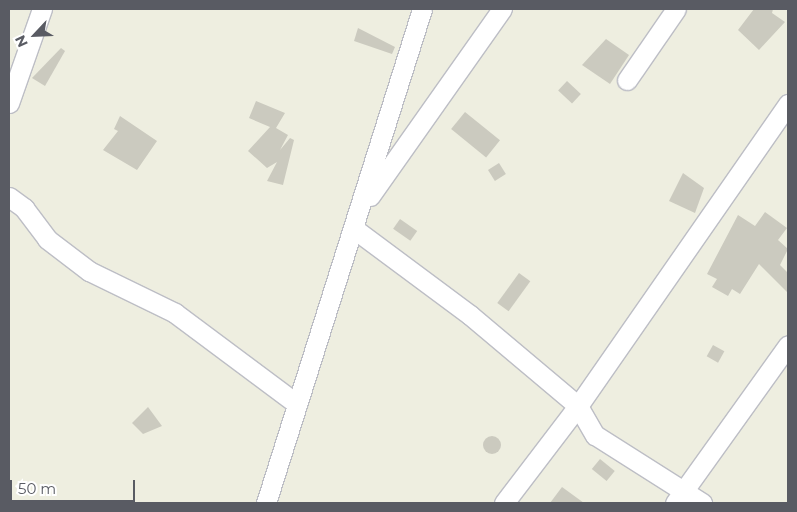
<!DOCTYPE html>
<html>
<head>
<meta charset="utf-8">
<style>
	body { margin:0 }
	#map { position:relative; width:797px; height:512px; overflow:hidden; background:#eeeee0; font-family:Montserrat,sans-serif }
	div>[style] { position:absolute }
	.building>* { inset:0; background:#cbcabf; transform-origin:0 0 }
	.round { border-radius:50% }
	.roads { filter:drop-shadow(1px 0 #bdbec5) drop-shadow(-1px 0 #bdbec5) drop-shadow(0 1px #bdbec5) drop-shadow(0 -1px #bdbec5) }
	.street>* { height:19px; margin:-9.5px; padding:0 9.5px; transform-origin:9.5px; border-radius:9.5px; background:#fff }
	span { translate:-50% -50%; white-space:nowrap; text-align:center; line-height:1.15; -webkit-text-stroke:5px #fff; paint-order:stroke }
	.frame { position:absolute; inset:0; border:10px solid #595b63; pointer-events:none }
	.north { position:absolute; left:10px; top:10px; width:50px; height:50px; -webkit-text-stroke:4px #fff; paint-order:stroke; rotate:245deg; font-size:14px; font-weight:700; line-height:20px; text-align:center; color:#595b63 }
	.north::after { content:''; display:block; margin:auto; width:18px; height:22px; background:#595b63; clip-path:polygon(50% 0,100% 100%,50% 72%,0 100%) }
	.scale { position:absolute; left:10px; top:480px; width:125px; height:22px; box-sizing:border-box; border:2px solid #595b63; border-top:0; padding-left:6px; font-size:15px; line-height:18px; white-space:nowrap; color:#595b63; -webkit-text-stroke:4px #fff; paint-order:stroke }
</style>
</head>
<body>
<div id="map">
	<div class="building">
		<div style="clip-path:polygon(754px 9px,773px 9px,772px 13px,785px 22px,759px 50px,738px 30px)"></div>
		<div style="clip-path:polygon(358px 28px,395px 47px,392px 54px,354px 41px)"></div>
		<div style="clip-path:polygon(606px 39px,629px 55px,610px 84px,582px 65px)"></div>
		<div style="clip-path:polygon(61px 48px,65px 51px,45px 86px,32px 78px)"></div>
		<div style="left:567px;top:81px;width:19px;height:13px;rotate:43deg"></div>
		<div style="clip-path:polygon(256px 101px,285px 113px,276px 128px,288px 135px,280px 150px,290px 138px,294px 140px,283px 185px,267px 181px,277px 162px,267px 168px,248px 151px,270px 127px,249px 118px)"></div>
		<div style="left:465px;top:112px;width:45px;height:22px;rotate:39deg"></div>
		<div style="clip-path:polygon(120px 116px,157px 141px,137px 170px,103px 150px,118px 131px,114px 129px)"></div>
		<div style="left:499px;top:163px;width:13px;height:13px;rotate:58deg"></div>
		<div style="clip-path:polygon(683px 173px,704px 188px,695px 213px,669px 201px)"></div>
		<div style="clip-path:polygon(765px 212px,787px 228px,778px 240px,788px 249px,780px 265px,788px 273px,788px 293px,759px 264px,740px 294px,732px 289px,728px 296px,712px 287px,717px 279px,707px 274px,738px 215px,755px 226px)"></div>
		<div style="left:400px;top:219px;width:21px;height:12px;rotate:35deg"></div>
		<div style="left:519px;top:273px;width:14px;height:37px;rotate:36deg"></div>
		<div style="left:713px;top:345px;width:13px;height:13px;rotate:29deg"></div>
		<div style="clip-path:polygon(148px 407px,162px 426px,143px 434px,132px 423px)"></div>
		<div class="round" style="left:483px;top:436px;width:18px;height:18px"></div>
		<div style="left:600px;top:459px;width:19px;height:13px;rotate:39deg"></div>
		<div style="clip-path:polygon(562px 487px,584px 503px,550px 503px)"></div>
	</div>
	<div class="roads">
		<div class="street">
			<div style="left:627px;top:80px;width:86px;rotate:-55.4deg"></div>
			<div style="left:9px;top:103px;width:100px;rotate:-70.7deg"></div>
			<div style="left:370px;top:196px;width:229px;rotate:-54.8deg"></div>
			<div style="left:9px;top:197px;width:19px;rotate:36deg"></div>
			<div style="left:24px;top:208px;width:39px;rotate:53deg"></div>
			<div style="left:47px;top:239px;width:53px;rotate:37.3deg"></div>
			<div style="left:89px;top:271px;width:96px;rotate:26deg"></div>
			<div style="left:175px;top:313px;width:152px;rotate:36.7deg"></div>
			<div style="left:353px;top:228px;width:146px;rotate:36.6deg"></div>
			<div style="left:470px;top:315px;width:141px;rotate:40.1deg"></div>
			<div style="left:578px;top:406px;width:34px;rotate:60deg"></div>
			<div style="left:595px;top:435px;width:127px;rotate:32.4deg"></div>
			<div style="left:266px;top:503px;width:518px;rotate:-72.47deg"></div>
			<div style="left:504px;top:503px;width:122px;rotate:-52.7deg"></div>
			<div style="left:578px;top:406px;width:368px;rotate:-55.2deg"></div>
			<div style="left:675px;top:503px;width:194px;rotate:-54.4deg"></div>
		</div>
	</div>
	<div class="frame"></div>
	<div class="north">N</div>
	<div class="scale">50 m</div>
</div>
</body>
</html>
